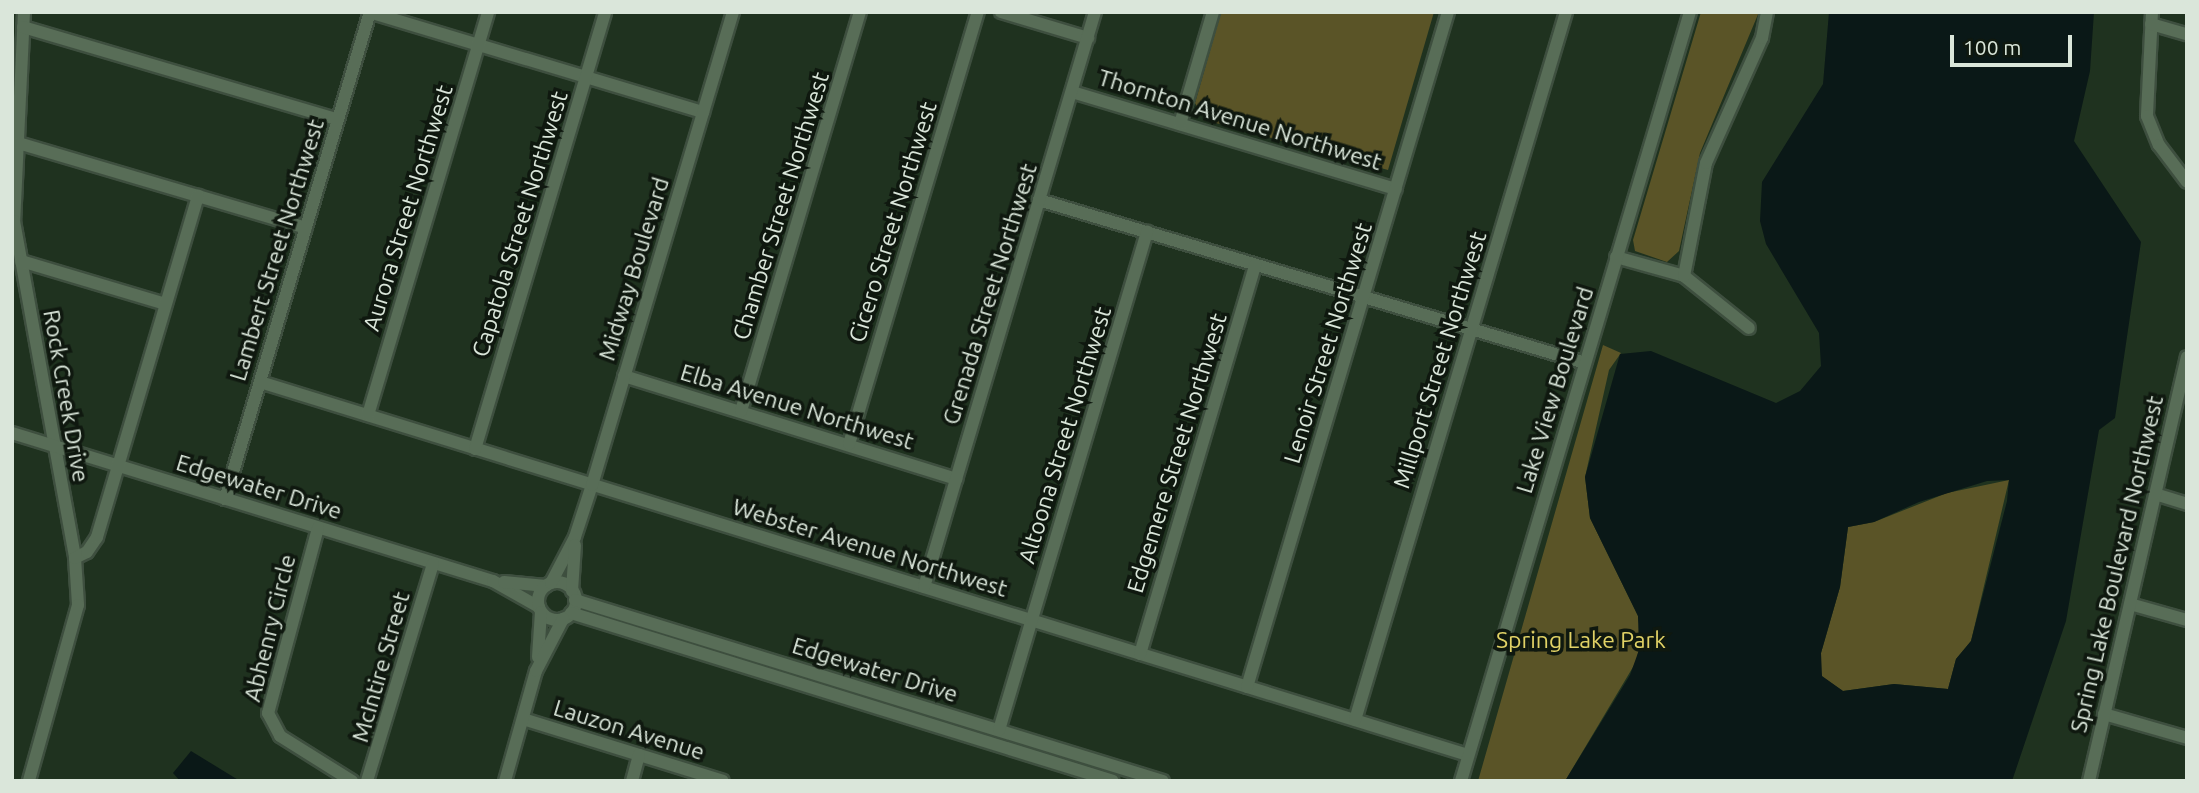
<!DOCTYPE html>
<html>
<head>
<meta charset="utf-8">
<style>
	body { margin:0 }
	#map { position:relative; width:2199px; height:793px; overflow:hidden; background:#1f321f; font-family:Ubuntu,sans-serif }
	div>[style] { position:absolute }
	.green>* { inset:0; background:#5a5427 }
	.water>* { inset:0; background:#0a1817 }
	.roads { filter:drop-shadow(2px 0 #3e4f3f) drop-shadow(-2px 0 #3e4f3f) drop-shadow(0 2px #3e4f3f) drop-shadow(0 -2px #3e4f3f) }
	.minor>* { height:12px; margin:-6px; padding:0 6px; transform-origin:6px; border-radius:6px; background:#586d57 }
	.minor>.ring { margin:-6px; padding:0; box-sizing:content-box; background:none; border:12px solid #586d57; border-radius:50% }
	span { translate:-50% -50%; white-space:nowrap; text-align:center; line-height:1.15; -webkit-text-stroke:7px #0f180f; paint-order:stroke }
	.street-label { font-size:23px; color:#dae6da }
	.park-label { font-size:23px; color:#e1d266 }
	.frame { position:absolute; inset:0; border:14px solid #dae6da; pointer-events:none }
	.scale { position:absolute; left:1950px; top:35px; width:122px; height:32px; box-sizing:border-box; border:4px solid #dae6da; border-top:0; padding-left:9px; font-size:21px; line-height:24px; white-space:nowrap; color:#dae6da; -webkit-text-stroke:5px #0f180f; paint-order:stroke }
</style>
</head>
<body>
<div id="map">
	<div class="green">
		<div style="clip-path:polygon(1221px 12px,1434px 12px,1388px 170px,1205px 120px,1195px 103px)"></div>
		<div style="clip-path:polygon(1701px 12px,1759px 12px,1700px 153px,1679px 251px,1667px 262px,1635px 251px,1633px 240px)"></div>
		<div style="clip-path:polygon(1603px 345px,1621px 353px,1609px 370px,1585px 477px,1590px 518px,1638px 616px,1641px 639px,1636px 662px,1565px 781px,1478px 781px)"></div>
		<div style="clip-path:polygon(2009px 480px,1971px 641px,1956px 659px,1948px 689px,1894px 684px,1843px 691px,1821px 676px,1821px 653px,1840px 587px,1848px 527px,1874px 522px,1947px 493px)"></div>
	</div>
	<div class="water">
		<div style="clip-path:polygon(evenodd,1829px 12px,2094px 12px,2090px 71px,2074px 141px,2141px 242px,2115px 418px,2099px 430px,2066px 621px,2012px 781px,1565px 781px,1630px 675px,1639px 650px,1638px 616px,1590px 518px,1585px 477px,1620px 354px,1651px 351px,1776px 403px,1800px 391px,1821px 366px,1819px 333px,1766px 244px,1760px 221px,1762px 182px,1823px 84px,1829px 12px,1987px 481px,2009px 480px,2007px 501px,1971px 641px,1956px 659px,1948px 689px,1894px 684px,1843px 691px,1822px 676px,1821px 653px,1840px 587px,1848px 527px,1874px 522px,1919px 502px,1987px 481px)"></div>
		<div style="clip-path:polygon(191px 751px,240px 781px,180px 781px,173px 773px)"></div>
	</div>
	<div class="roads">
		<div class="minor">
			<div style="left:24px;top:12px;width:209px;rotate:92.7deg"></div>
			<div style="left:14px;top:221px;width:342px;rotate:79.7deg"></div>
			<div style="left:75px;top:558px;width:47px;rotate:86.3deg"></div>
			<div style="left:78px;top:605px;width:183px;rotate:105.6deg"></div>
			<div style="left:369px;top:12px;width:349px;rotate:16.7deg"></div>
			<div style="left:1001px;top:12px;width:91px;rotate:16.6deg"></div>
			<div style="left:2152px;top:12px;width:104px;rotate:92.8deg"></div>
			<div style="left:2147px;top:116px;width:31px;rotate:68deg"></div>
			<div style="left:2159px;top:145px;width:46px;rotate:52.9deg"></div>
			<div style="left:2151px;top:24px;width:37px;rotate:16deg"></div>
			<div style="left:23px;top:27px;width:328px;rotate:16.4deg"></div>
			<div style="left:1072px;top:92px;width:338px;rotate:16.7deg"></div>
			<div style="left:1180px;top:124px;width:117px;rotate:-73.6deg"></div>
			<div style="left:18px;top:143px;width:300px;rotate:16.4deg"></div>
			<div style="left:1039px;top:200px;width:570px;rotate:16.62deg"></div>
			<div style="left:1616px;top:257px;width:71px;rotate:15.6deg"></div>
			<div style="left:1684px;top:276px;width:83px;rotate:38.7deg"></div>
			<div style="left:21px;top:261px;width:150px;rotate:16.6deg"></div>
			<div style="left:1684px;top:276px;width:115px;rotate:-79deg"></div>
			<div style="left:1706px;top:163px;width:137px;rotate:-65.9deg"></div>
			<div style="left:1762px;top:38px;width:26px;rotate:-79deg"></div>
			<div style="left:624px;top:376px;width:348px;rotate:17.2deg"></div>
			<div style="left:260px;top:382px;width:1264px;rotate:17.16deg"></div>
			<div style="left:741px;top:411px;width:416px;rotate:-73.4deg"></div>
			<div style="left:368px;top:415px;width:420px;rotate:-73.4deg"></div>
			<div style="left:12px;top:433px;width:503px;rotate:17.1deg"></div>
			<div style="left:493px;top:581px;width:53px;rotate:29.5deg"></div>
			<div style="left:849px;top:444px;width:451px;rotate:-73.4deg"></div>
			<div style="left:475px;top:449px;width:456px;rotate:-73.4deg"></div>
			<div style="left:2155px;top:494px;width:34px;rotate:17deg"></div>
			<div style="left:225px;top:499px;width:508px;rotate:-73.42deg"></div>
			<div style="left:318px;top:528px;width:192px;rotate:105.1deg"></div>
			<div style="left:268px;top:713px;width:26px;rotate:62deg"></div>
			<div style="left:280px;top:736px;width:85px;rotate:32deg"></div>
			<div style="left:75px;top:558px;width:13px;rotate:-27deg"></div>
			<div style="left:87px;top:552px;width:18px;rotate:-56deg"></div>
			<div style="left:97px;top:537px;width:356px;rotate:-73.5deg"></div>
			<div style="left:504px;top:582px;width:42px;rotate:5.4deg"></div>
			<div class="ring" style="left:538px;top:582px;width:26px;height:26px"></div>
			<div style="left:551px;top:583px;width:52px;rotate:-62.4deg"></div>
			<div style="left:575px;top:537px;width:55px;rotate:-71.9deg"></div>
			<div style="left:592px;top:485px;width:494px;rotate:-73.4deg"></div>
			<div style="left:924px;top:587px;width:600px;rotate:-73.44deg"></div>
			<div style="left:572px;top:591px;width:46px;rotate:-86.3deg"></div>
			<div style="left:575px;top:600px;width:615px;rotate:17.11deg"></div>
			<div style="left:2130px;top:604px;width:59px;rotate:15.7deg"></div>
			<div style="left:571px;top:613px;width:567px;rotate:17.22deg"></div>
			<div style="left:1140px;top:654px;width:406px;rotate:-73.5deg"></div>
			<div style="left:538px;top:657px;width:45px;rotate:-86.2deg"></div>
			<div style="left:1247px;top:687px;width:704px;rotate:-73.42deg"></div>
			<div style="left:2104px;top:714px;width:86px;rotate:16.1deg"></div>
			<div style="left:523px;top:719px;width:209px;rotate:17.2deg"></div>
			<div style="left:1355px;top:720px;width:739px;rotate:-73.4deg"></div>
			<div style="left:999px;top:730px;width:520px;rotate:-73.45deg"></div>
			<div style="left:367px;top:781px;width:227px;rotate:-73.1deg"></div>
			<div style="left:505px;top:781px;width:114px;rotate:-74.3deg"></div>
			<div style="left:536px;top:671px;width:59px;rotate:-62.6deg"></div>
			<div style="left:632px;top:781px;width:27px;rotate:-75deg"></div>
			<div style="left:1461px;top:781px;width:802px;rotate:-73.42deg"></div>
			<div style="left:2089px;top:781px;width:435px;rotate:-77deg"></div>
		</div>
	</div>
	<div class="street-label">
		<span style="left:1240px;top:120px;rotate:17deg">Thornton Avenue Northwest</span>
		<span style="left:781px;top:206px;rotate:-73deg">Chamber Street Northwest</span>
		<span style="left:408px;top:208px;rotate:-73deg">Aurora Street Northwest</span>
		<span style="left:893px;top:222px;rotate:-73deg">Cicero Street Northwest</span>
		<span style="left:520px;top:224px;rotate:-73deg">Capatola Street Northwest</span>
		<span style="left:277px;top:250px;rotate:-73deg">Lambert Street Northwest</span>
		<span style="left:634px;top:269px;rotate:-73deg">Midway Boulevard</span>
		<span style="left:990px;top:294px;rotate:-73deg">Grenada Street Northwest</span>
		<span style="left:1328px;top:343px;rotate:-73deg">Lenoir Street Northwest</span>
		<span style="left:1440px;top:360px;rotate:-73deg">Millport Street Northwest</span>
		<span style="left:1555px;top:390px;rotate:-73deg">Lake View Boulevard</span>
		<span style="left:66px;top:396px;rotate:80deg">Rock Creek Drive</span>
		<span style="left:797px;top:407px;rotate:17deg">Elba Avenue Northwest</span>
		<span style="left:1065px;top:435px;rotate:-73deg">Altoona Street Northwest</span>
		<span style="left:1177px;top:453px;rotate:-73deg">Edgemere Street Northwest</span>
		<span style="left:259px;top:487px;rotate:17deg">Edgewater Drive</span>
		<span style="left:870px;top:548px;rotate:17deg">Webster Avenue Northwest</span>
		<span style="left:2117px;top:564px;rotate:-77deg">Spring Lake Boulevard Northwest</span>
		<span style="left:270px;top:628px;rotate:-76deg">Abhenry Circle</span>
		<span style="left:381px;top:667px;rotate:-74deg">McIntire Street</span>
		<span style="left:875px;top:670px;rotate:17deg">Edgewater Drive</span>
		<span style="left:629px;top:730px;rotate:17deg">Lauzon Avenue</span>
	</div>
	<div class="park-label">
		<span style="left:1581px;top:640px">Spring Lake Park</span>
	</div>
	<div class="frame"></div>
	<div class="scale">100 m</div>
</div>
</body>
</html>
